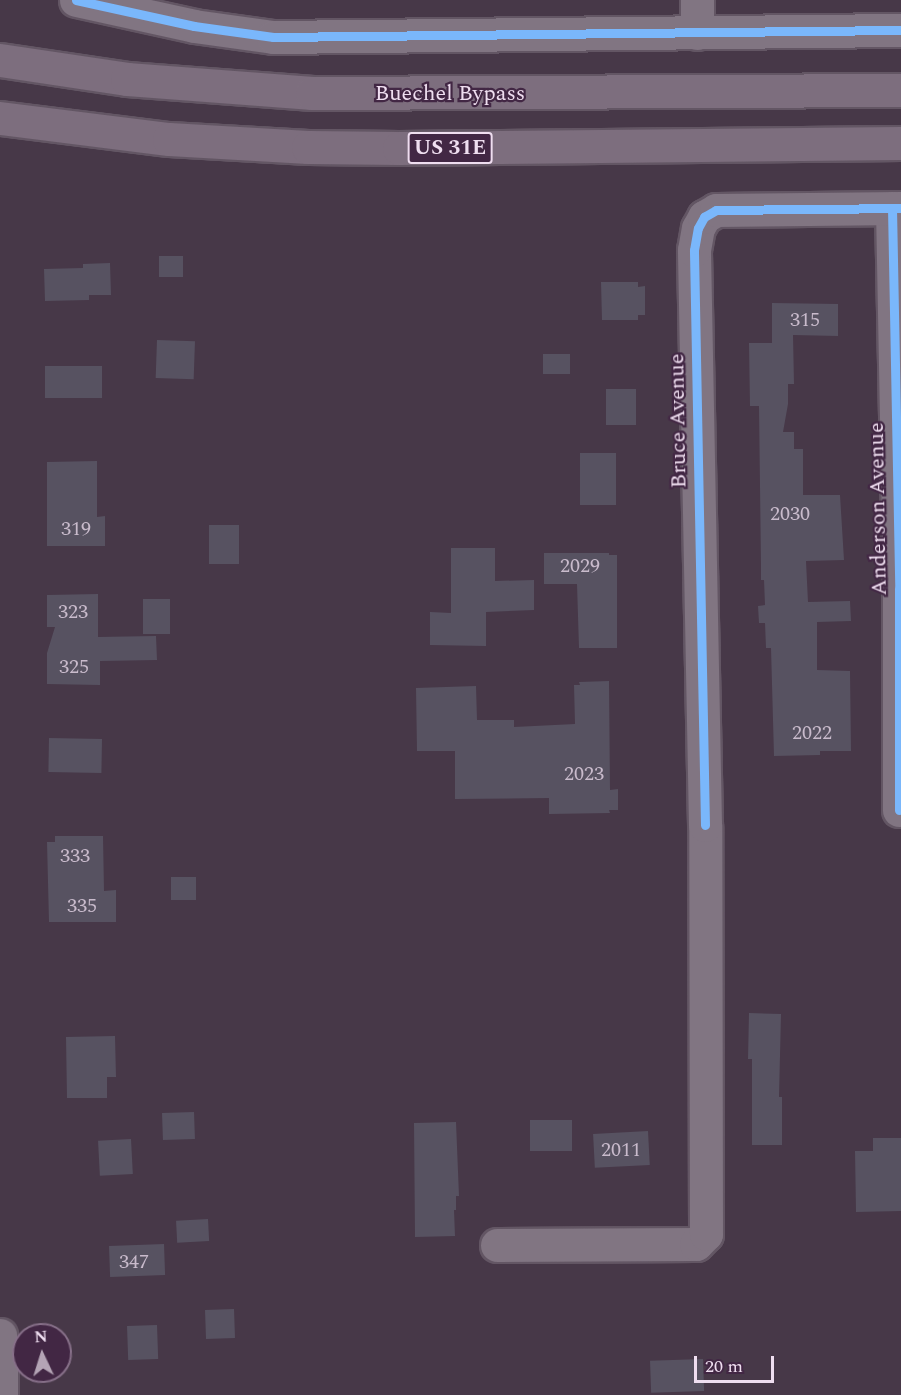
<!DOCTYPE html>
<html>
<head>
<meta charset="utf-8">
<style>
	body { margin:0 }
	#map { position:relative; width:901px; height:1395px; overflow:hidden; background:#473848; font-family:Spectral,serif }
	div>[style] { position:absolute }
	.building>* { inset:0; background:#575261; transform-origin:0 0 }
	.roads { filter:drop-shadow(2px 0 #635664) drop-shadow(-2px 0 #635664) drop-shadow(0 2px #635664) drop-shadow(0 -2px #635664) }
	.minor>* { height:33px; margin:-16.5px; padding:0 16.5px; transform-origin:16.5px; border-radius:16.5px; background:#817582 }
	.major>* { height:33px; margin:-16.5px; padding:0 16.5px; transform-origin:16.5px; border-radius:16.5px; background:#7d6e7e }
	.cycleway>* { height:9px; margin:-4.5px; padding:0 4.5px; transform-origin:4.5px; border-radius:4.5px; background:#7ab7fb }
	span { translate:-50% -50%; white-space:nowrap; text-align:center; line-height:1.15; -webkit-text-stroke:4.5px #422744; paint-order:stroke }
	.number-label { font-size:20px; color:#c9bbcc }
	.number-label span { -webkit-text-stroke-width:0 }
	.shield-label span { padding:2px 4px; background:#422744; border:2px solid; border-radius:4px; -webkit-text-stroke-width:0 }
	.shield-label { font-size:21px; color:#efdef0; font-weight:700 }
	.street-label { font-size:22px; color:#efdef0 }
	.north { position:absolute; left:12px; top:1323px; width:60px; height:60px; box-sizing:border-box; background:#422744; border:2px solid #877089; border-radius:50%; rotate:356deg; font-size:16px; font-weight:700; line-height:24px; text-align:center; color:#efdef0 }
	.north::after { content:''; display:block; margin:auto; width:21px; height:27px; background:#b4a4b5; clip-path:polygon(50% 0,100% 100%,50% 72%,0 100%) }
	.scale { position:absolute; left:694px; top:1356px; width:80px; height:27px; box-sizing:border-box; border:3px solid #efdef0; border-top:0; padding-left:8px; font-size:18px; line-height:21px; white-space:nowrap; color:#efdef0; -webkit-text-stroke:4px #422744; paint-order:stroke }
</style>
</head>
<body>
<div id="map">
	<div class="building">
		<div style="left:159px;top:256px;width:24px;height:21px"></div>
		<div style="clip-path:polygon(110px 263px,111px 295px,89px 295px,89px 300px,45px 301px,44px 269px,83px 268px,83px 264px)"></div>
		<div style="clip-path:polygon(601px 282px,638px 282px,638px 287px,645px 286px,645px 315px,638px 315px,638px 320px,602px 320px)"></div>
		<div style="clip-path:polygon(772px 303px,838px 304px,838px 336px,793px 335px,794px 384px,788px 384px,788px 404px,783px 432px,794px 432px,794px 449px,803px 449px,803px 495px,840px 495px,844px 560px,806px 561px,808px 602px,850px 601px,851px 621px,817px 622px,817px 670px,850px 671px,851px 751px,820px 751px,820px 755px,774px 756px,771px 648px,766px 648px,765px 623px,759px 623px,758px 606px,765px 605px,764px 580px,761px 580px,761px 566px,759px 406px,750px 406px,749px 343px,772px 343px)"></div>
		<div style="left:157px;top:340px;width:38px;height:38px;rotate:2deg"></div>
		<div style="left:570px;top:354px;width:20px;height:27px;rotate:90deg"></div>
		<div style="left:102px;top:366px;width:32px;height:57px;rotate:90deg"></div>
		<div style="left:606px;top:389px;width:30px;height:36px"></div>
		<div style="left:580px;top:453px;width:36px;height:52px"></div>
		<div style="clip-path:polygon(97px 461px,97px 517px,105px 516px,105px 546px,47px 546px,47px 462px)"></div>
		<div style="left:209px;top:525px;width:30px;height:39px"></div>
		<div style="clip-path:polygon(451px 548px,495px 548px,495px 581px,534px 580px,534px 610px,486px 612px,486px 646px,430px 645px,430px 612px,451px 613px)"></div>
		<div style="clip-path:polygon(544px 553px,609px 553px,609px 555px,617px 555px,617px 648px,579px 648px,577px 584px,544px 584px)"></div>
		<div style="clip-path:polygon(98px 594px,98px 637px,156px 636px,157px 660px,100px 661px,100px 685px,47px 684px,47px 653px,55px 627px,47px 627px,47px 595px)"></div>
		<div style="left:170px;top:599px;width:35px;height:27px;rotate:90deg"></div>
		<div style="clip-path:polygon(609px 681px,610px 790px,618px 789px,618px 810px,609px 810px,610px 813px,549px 814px,549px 798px,455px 799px,455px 751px,417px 751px,416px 688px,476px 686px,477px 720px,514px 720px,514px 727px,575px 724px,574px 685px,580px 685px,579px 682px)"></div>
		<div style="left:49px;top:738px;width:53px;height:34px;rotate:1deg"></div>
		<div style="clip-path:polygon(55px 836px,103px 836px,104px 891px,116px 890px,116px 922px,49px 922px,47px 842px,55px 842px)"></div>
		<div style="left:196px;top:877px;width:23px;height:25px;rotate:90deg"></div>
		<div style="clip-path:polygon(749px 1013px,781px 1014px,779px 1097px,782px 1097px,782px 1145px,752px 1145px,752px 1059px,748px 1059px)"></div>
		<div style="clip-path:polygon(115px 1036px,116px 1077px,107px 1077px,107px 1098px,67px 1098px,66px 1037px)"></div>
		<div style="left:194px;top:1112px;width:27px;height:32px;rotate:88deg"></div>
		<div style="left:572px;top:1120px;width:31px;height:42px;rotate:90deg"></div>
		<div style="clip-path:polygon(456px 1122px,459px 1196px,456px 1196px,456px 1210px,454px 1210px,455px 1236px,415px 1237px,414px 1123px)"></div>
		<div style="left:648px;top:1131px;width:34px;height:55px;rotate:87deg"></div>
		<div style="clip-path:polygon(873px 1138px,901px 1138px,901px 1211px,856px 1212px,855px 1151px,873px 1151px)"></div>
		<div style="left:131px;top:1139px;width:35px;height:33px;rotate:87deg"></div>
		<div style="left:208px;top:1219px;width:22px;height:32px;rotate:87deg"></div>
		<div style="left:164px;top:1244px;width:31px;height:55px;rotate:88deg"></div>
		<div style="left:234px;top:1309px;width:29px;height:29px;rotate:88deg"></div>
		<div style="left:157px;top:1325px;width:34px;height:30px;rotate:88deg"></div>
		<div style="left:703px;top:1359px;width:32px;height:53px;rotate:88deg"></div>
	</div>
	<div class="roads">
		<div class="minor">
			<div style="left:76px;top:0;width:121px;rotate:12.4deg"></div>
			<div style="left:194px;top:26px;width:80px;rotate:7.9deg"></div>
			<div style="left:273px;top:37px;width:628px;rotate:-0.64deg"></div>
			<div style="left:697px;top:33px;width:33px;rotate:-90deg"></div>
			<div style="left:892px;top:208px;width:381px;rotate:88.9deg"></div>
			<div style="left:899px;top:589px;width:221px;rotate:90deg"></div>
			<div style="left:497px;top:1245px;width:199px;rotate:-0.3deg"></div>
			<div style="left:696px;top:1244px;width:14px;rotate:-45deg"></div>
			<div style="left:706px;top:1234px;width:409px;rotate:-90.1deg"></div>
			<div style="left:705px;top:825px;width:575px;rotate:-91.1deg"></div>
			<div style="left:694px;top:250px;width:22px;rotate:-80deg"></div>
			<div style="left:698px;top:228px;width:13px;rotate:-61deg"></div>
			<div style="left:704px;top:217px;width:14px;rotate:-30deg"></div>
			<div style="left:716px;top:210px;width:185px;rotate:-0.6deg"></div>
			<div style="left:0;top:1335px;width:60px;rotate:89deg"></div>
		</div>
		<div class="major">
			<div style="left:0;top:60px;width:128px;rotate:8.5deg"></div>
			<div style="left:127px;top:79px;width:186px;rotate:4.3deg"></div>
			<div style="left:312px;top:93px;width:589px;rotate:-0.29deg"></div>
			<div style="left:0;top:118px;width:170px;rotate:7.1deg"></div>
			<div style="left:169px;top:139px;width:139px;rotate:3.3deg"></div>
			<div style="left:308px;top:147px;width:91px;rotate:0.6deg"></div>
			<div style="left:399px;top:148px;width:502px;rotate:-0.57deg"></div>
		</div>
	</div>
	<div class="cycleway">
		<div style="left:76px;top:0;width:121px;rotate:12.4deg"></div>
		<div style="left:194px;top:26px;width:80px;rotate:7.9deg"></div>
		<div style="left:273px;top:37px;width:628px;rotate:-0.64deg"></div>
		<div style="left:892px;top:208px;width:381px;rotate:88.9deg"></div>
		<div style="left:899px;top:589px;width:221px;rotate:90deg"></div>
		<div style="left:705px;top:825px;width:575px;rotate:-91.1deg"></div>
		<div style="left:694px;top:250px;width:22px;rotate:-80deg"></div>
		<div style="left:698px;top:228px;width:13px;rotate:-61deg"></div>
		<div style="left:704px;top:217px;width:14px;rotate:-30deg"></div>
		<div style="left:716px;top:210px;width:185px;rotate:-0.6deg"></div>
	</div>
	<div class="number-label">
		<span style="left:805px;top:320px">315</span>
		<span style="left:790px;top:514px">2030</span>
		<span style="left:76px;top:529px">319</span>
		<span style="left:580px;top:566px">2029</span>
		<span style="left:73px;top:612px">323</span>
		<span style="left:74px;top:667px">325</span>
		<span style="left:812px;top:733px">2022</span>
		<span style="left:584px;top:774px">2023</span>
		<span style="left:75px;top:856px">333</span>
		<span style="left:82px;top:906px">335</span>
		<span style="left:621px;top:1150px">2011</span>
		<span style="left:134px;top:1262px">347</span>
	</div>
	<div class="shield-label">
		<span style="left:450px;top:148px">US 31E</span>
	</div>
	<div class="street-label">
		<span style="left:450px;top:94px">Buechel Bypass</span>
		<span style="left:678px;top:421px;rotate:-91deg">Bruce Avenue</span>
		<span style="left:878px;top:509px;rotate:-91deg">Anderson Avenue</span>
	</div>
	<div class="north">N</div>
	<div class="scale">20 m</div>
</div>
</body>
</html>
